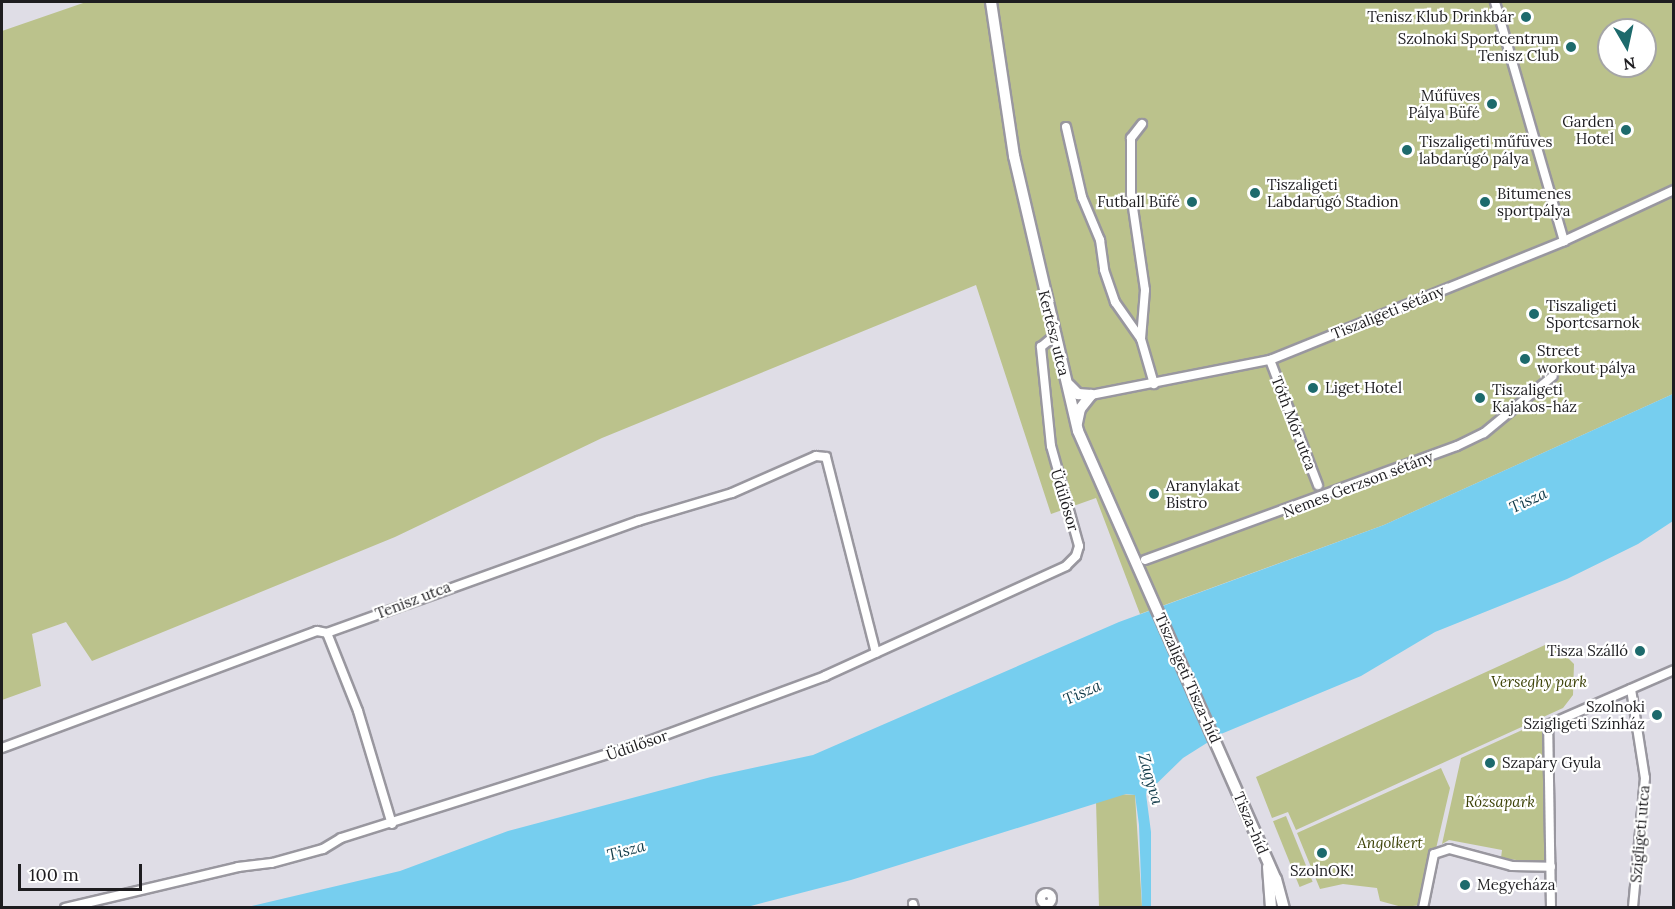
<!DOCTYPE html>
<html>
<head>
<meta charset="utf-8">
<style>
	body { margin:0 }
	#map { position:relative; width:1675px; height:909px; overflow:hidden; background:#dfdde6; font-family:Lora,serif }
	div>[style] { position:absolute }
	.green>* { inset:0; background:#bbc28c; transform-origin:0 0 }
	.water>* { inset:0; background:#76ceef }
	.roads { filter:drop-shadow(2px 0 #99979f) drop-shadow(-2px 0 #99979f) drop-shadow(0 2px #99979f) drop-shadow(0 -2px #99979f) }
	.minor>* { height:8px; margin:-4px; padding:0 4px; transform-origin:4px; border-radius:4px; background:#fff }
	.minor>.ring { margin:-4px; padding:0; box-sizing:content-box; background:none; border:8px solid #fff; border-radius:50% }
	.major>* { height:10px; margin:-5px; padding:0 5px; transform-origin:5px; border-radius:5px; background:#fff }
	.dots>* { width:16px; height:16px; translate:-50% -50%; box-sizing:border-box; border:3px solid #fff; border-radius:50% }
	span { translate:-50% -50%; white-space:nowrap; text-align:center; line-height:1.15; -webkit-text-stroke:4.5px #fff; paint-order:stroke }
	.poi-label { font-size:15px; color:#1e1d20 }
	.right { translate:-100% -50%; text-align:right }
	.left { translate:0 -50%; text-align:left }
	.street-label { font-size:15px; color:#1e1d20 }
	.park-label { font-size:15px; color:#3d4208; font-style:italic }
	.water-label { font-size:16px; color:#123b49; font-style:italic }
	.frame { position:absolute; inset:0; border:3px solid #1e1d20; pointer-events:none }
	.north { position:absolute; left:1597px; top:18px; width:60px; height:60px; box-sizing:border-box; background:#fff; border:2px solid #a5a5a6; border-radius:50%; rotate:171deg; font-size:16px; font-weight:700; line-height:24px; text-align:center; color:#1e1d20 }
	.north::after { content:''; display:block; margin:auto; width:21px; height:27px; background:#1d6a6c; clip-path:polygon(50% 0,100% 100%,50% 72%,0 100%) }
	.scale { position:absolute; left:18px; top:864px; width:124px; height:27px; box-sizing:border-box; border:3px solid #1e1d20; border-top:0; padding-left:8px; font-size:18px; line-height:21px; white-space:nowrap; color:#1e1d20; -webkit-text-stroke:4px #fff; paint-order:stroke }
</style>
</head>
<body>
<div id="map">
	<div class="green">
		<div style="clip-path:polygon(evenodd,86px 2px,1673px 2px,1673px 394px,1384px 525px,1140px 614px,1096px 498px,1051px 514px,976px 285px,602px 438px,395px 537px,92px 661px,66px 622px,32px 634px,41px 686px,2px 700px,2px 31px,86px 2px,1609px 30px,1645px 30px,1645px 66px,1609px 66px,1609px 30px)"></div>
		<div style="clip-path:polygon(1545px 645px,1557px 647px,1574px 664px,1573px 695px,1563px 708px,1296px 830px,1288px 812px,1272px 818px,1256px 777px)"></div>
		<div style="clip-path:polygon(1531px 726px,1546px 727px,1548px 864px,1501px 858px,1502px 850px,1449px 840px,1442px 844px,1461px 758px)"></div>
		<div style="clip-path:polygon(1441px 768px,1450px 788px,1423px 905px,1402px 907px,1380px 901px,1377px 888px,1343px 884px,1320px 889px,1297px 833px)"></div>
		<div style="clip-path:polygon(1118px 794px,1135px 795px,1142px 907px,1099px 907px,1096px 801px)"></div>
		<div style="left:1286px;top:816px;width:71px;height:14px;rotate:68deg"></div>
	</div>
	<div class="water">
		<div style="clip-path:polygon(1673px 394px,1673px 521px,1638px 544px,1567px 579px,1435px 632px,1361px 676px,1221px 734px,1183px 758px,1146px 794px,1151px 832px,1151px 907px,1142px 907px,1139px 825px,1135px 795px,1126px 794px,851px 880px,747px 907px,243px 908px,400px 871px,508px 831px,711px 777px,813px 755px,1119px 622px,1384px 525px)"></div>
	</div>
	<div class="roads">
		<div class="minor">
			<div style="left:1495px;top:2px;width:249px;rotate:73.9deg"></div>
			<div style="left:1142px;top:124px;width:18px;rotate:128deg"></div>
			<div style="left:1131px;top:138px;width:56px;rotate:90deg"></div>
			<div style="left:1131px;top:194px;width:97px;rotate:81.7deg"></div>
			<div style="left:1145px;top:290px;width:49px;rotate:94.7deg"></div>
			<div style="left:1141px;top:339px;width:47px;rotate:73.9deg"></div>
			<div style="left:1066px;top:127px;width:72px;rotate:77.1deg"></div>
			<div style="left:1082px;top:197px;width:47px;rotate:67.3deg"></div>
			<div style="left:1100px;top:240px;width:30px;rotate:82deg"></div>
			<div style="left:1104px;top:270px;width:34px;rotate:71deg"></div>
			<div style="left:1115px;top:302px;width:45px;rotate:54.9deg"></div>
			<div style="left:1270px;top:360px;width:134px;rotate:69deg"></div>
			<div style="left:1091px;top:395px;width:182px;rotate:-11.1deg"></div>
			<div style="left:1270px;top:360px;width:317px;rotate:-22deg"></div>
			<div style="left:1564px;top:241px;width:121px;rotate:-24.9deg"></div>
			<div style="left:1145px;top:560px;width:332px;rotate:-20.1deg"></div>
			<div style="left:1457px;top:446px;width:30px;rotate:-26deg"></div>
			<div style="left:1484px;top:433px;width:89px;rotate:-39.6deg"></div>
			<div style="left:327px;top:633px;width:84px;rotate:68.3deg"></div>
			<div style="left:358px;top:711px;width:118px;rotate:73.3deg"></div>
			<div style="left:1631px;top:689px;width:90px;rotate:81.1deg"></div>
			<div style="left:1645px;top:778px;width:131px;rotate:95.3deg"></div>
			<div style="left:2px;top:748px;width:336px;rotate:-20.4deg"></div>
			<div style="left:317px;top:631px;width:10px;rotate:11deg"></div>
			<div style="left:327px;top:633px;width:331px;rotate:-19.8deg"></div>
			<div style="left:638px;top:521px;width:98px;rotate:-16.6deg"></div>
			<div style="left:732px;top:493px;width:92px;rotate:-23.8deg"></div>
			<div style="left:816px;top:456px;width:10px;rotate:6deg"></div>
			<div style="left:826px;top:457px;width:202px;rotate:75.7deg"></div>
			<div class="ring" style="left:1040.5px;top:892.5px;width:3px;height:3px"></div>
			<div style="left:913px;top:904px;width:4px;rotate:76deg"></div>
			<div style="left:65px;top:908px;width:178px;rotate:-13.3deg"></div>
			<div style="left:238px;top:867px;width:34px;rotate:-7deg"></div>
			<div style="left:272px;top:863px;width:53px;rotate:-15.4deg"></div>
			<div style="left:323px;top:849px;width:21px;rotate:-31deg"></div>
			<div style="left:341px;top:838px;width:320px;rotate:-17.5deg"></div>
			<div style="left:646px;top:742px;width:191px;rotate:-20.2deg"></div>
			<div style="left:825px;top:676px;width:265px;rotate:-24.5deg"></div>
			<div style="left:1066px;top:566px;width:14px;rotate:-45deg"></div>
			<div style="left:1076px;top:556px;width:10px;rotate:-73deg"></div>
			<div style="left:1079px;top:546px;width:104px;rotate:-105.6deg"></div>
			<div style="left:1051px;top:446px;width:100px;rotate:-95.8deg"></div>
			<div style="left:1041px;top:347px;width:17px;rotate:-40deg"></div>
			<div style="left:1423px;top:908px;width:55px;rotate:-78.5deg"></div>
			<div style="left:1434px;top:854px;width:16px;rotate:-18deg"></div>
			<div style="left:1449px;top:849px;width:65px;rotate:15.1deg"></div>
			<div style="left:1512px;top:866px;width:39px;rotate:1deg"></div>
			<div style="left:1551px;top:908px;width:183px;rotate:-90.9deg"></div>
			<div style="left:1548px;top:725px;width:137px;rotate:-23.6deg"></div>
		</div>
		<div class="major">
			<div style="left:991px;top:2px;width:156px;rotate:81.5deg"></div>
			<div style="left:1014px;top:156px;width:282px;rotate:76.9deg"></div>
			<div style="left:1078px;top:431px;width:490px;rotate:66.2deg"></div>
			<div style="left:1276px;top:879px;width:30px;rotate:75deg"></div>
			<div style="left:1069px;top:385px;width:13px;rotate:45deg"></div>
			<div style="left:1078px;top:394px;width:13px;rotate:4deg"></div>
			<div style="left:1077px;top:423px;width:14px;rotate:-78deg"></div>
			<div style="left:1080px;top:409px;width:18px;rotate:-52deg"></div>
			<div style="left:1268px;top:867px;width:41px;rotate:85.8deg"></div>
		</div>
	</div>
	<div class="dots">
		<div style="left:1526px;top:17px;background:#1d6a6c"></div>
		<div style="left:1571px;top:47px;background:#1d6a6c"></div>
		<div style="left:1492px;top:104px;background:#1d6a6c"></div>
		<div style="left:1626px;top:130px;background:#1d6a6c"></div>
		<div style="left:1407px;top:150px;background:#1d6a6c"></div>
		<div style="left:1255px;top:193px;background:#1d6a6c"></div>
		<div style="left:1192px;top:202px;background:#1d6a6c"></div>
		<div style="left:1485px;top:202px;background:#1d6a6c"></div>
		<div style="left:1534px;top:314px;background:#1d6a6c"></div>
		<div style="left:1525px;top:359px;background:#1d6a6c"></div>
		<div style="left:1313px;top:388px;background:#1d6a6c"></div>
		<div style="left:1480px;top:398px;background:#1d6a6c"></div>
		<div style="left:1154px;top:494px;background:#1d6a6c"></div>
		<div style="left:1640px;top:651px;background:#1d6a6c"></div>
		<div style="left:1657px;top:715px;background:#1d6a6c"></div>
		<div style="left:1490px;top:763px;background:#1d6a6c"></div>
		<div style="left:1322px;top:853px;background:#1d6a6c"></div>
		<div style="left:1465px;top:885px;background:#1d6a6c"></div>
	</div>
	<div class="poi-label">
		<span class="right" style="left:1514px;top:17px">Tenisz Klub Drinkbár</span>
		<span class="right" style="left:1559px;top:47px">Szolnoki Sportcentrum<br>Tenisz Club</span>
		<span class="right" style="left:1480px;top:104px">Műfüves<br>Pálya Büfé</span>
		<span class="right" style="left:1614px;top:130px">Garden<br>Hotel</span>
		<span class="left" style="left:1419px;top:150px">Tiszaligeti műfüves<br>labdarúgó pálya</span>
		<span class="left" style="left:1267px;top:193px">Tiszaligeti<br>Labdarúgó Stadion</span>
		<span class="left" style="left:1497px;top:202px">Bitumenes<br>sportpálya</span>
		<span class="right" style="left:1180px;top:202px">Futball Büfé</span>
		<span class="left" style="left:1546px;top:314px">Tiszaligeti<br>Sportcsarnok</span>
		<span class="left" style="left:1537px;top:359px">Street<br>workout pálya</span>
		<span class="left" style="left:1325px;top:388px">Liget Hotel</span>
		<span class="left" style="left:1492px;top:398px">Tiszaligeti<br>Kajakos-ház</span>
		<span class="left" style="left:1166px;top:494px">Aranylakat<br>Bistro</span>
		<span class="right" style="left:1628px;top:651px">Tisza Szálló</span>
		<span class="right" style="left:1645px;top:715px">Szolnoki<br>Szigligeti Színház</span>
		<span class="left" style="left:1502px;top:763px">Szapáry Gyula</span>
		<span style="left:1322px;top:871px">SzolnOK!</span>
		<span class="left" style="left:1477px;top:885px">Megyeháza</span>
	</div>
	<div class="street-label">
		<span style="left:1388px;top:312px;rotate:-22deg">Tiszaligeti sétány</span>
		<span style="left:1054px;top:333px;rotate:76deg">Kertész utca</span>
		<span style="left:1294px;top:423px;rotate:69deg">Tóth Mór utca</span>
		<span style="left:1358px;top:484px;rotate:-21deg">Nemes Gerzson sétány</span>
		<span style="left:1065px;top:500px;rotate:73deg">Üdülősor</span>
		<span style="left:413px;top:600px;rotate:-21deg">Tenisz utca</span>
		<span style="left:1188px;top:678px;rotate:66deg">Tiszaligeti Tisza-híd</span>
		<span style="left:637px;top:745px;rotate:-19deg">Üdülősor</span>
		<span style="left:1251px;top:823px;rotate:67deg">Tisza-híd</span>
		<span style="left:1640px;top:834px;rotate:-85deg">Szigligeti utca</span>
	</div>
	<div class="park-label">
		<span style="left:1539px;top:682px">Verseghy park</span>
		<span style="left:1500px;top:802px">Rózsapark</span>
		<span style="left:1390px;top:843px">Angolkert</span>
	</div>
	<div class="water-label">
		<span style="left:1528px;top:500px;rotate:-25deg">Tisza</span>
		<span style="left:1082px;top:692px;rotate:-24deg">Tisza</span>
		<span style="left:1151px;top:779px;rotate:74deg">Zagyva</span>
		<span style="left:626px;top:850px;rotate:-15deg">Tisza</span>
	</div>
	<div class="frame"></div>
	<div class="north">N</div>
	<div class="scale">100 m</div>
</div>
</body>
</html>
